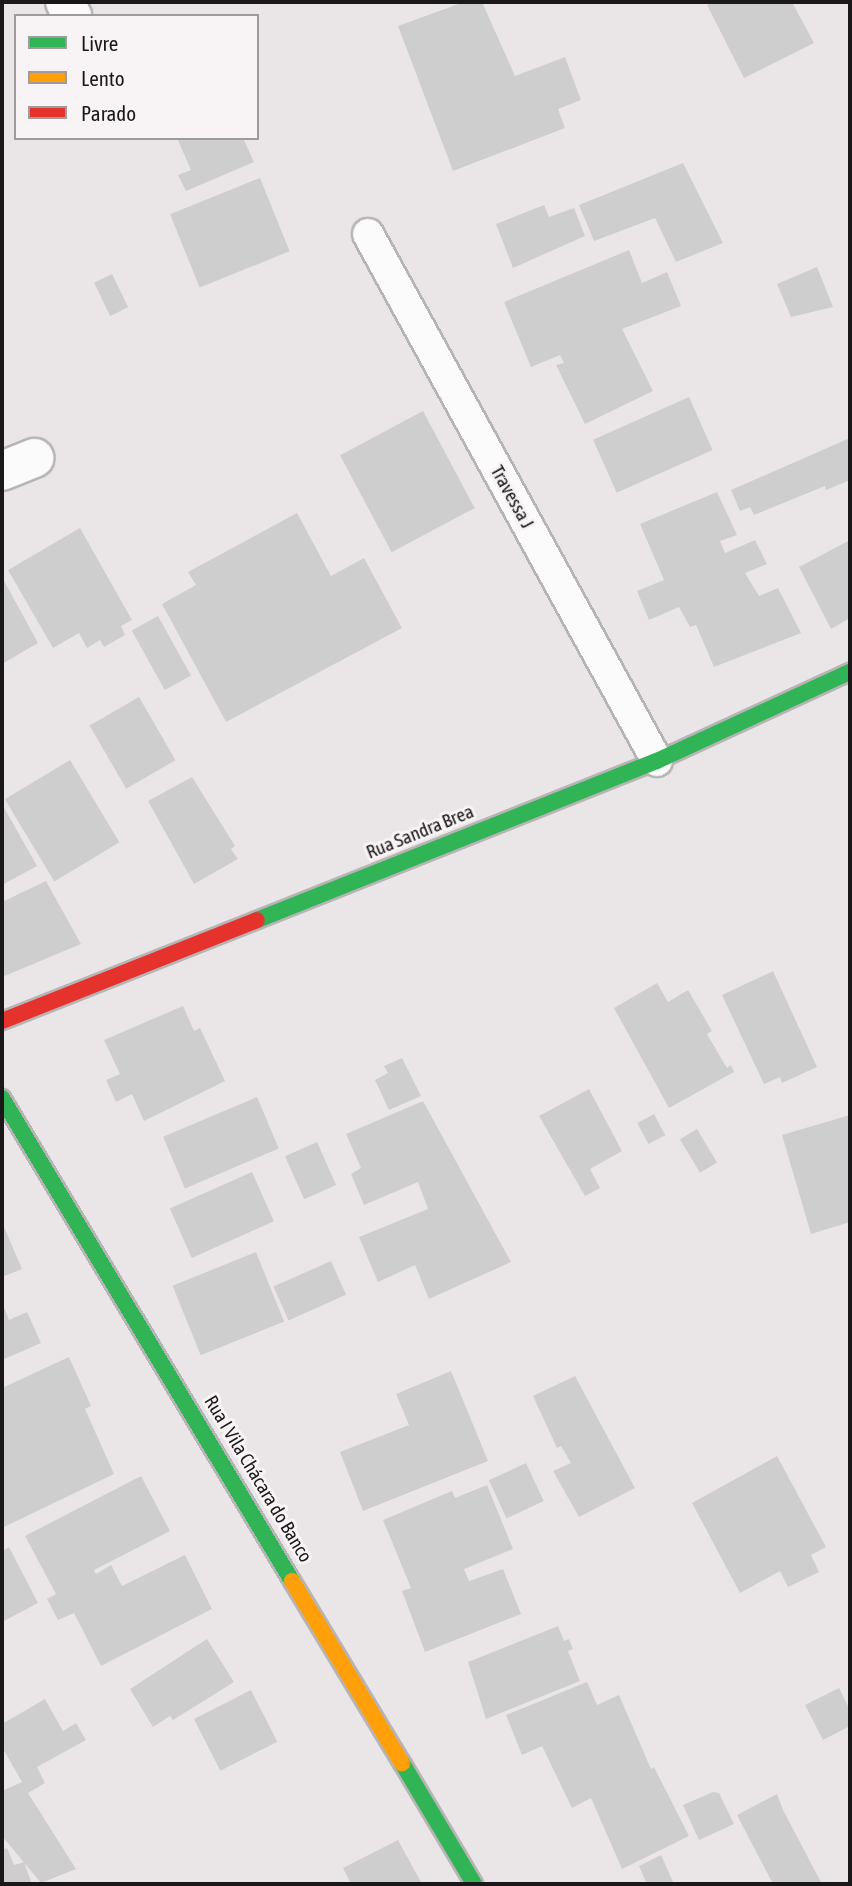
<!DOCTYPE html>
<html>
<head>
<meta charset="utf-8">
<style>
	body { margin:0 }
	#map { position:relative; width:852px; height:1886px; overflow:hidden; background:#eae6e8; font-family:"Asap Condensed",sans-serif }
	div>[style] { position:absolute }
	.building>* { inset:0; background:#cfcecf; transform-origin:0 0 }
	.roads { filter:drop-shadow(2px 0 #b7b4b5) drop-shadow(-2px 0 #b7b4b5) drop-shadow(0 2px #b7b4b5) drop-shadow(0 -2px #b7b4b5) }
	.lane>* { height:30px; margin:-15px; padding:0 15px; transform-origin:15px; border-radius:15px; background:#fcfbfc }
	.street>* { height:38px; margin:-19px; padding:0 19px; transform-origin:19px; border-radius:19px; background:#fcfbfc }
	.fast>* { height:16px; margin:-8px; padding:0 8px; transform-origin:8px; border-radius:8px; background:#30b455 }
	.slow>* { height:16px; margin:-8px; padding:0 8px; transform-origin:8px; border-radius:8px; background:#ff9f0a }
	.jam>* { height:16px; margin:-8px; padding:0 8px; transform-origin:8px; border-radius:8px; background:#e5322d }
	span { translate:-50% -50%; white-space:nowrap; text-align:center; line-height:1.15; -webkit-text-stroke:6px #f8f3f5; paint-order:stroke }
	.street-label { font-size:19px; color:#1a1819 }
	.frame { position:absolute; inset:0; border:4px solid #1a1819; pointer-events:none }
	.legend { position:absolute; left:14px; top:14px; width:245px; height:126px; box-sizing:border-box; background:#f8f3f5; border:2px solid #9f9b9d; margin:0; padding:9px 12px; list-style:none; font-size:21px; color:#1a1819 }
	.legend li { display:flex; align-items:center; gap:14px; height:35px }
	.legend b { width:35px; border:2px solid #9f9b9d }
</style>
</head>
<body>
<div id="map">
	<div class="building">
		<div style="clip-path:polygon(464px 2px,482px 2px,515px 76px,565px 57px,581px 100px,558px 109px,565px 128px,453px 171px,398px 26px)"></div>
		<div style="clip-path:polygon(713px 2px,792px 2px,814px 43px,744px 78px,707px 5px)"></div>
		<div style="clip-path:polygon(177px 138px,243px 138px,254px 162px,186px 191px,178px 175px,191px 170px)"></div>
		<div style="clip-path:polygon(683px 163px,723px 243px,676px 262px,655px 218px,594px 241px,579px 205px)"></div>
		<div style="left:260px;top:178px;width:79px;height:97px;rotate:68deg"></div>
		<div style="clip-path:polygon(544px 205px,549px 217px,574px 208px,585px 236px,513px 268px,496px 224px)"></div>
		<div style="clip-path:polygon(629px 250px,642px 283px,667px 272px,681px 306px,622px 329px,653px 391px,585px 424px,556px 365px,564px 363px,560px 355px,531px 367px,504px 302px)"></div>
		<div style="clip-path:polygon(817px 267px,833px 307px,791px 317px,777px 284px)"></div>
		<div style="left:112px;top:274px;width:37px;height:20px;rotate:64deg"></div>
		<div style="left:689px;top:397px;width:58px;height:105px;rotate:66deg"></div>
		<div style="left:423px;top:411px;width:110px;height:94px;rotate:62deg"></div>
		<div style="clip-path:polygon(850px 438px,850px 480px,826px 490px,825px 486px,754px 515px,750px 507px,740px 511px,731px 490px)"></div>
		<div style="clip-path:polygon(717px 492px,737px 535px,720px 541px,725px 553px,755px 540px,767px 564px,745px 573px,759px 596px,778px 588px,801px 633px,714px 667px,696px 625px,690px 627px,679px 607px,649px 620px,637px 591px,664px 580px,640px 524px)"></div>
		<div style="clip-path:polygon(297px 513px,331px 576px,364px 558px,402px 628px,226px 722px,162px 604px,196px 585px,188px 572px)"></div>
		<div style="clip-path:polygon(80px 528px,132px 620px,121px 626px,125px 635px,104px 647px,100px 640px,87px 648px,79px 633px,53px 648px,8px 570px)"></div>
		<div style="clip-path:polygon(850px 540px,850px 618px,831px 629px,799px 567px)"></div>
		<div style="clip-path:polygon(2px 577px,38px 643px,2px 664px)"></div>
		<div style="left:158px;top:616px;width:68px;height:30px;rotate:61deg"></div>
		<div style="left:139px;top:697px;width:73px;height:57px;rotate:60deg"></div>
		<div style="left:70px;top:760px;width:96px;height:76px;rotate:59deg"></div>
		<div style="clip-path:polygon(192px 777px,235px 846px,231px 849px,238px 859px,194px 884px,148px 801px)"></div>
		<div style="clip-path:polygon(2px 804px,37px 866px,2px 885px)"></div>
		<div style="clip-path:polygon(46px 881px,81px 944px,2px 977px,2px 902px)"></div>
		<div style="clip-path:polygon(773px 971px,817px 1067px,782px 1083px,780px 1077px,764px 1084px,722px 995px)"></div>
		<div style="clip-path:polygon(657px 983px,668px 1002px,688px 990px,712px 1031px,707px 1034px,727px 1068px,731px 1065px,734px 1072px,669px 1108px,614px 1008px)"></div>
		<div style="clip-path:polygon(183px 1006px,194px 1031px,200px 1028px,225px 1081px,144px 1121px,132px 1094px,116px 1102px,106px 1080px,120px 1074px,104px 1040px)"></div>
		<div style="clip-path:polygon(402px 1058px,421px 1096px,389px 1110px,375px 1080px,388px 1073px,384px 1066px)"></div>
		<div style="clip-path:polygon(589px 1089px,622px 1151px,590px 1169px,600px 1188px,585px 1196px,539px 1116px)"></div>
		<div style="left:257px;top:1097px;width:56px;height:102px;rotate:67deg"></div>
		<div style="clip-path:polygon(423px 1101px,511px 1262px,429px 1299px,415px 1265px,378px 1282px,359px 1237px,428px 1209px,418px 1182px,364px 1205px,351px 1174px,361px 1168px,346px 1134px)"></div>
		<div style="left:654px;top:1114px;width:24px;height:19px;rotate:62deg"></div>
		<div style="clip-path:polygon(850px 1115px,850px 1222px,811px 1234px,782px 1135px)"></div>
		<div style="left:697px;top:1129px;width:39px;height:20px;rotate:59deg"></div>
		<div style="left:317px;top:1142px;width:47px;height:35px;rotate:66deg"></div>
		<div style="left:252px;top:1172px;width:54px;height:90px;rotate:66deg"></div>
		<div style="clip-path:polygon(2px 1222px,22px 1269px,2px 1277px)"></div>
		<div style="left:256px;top:1252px;width:75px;height:90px;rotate:68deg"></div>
		<div style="left:331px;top:1261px;width:37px;height:63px;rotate:66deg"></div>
		<div style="clip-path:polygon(2px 1302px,9px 1320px,27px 1312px,41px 1343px,2px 1360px)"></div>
		<div style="clip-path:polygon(69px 1357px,91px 1406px,85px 1409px,114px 1474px,4px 1527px,2px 1388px)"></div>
		<div style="clip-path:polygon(451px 1371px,488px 1461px,363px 1511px,340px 1452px,409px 1425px,396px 1394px)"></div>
		<div style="clip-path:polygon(575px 1376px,635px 1488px,579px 1517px,553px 1471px,571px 1463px,561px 1446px,557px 1448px,533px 1396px)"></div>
		<div style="clip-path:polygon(777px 1456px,826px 1547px,811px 1555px,819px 1572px,788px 1587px,780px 1571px,740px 1593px,692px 1503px)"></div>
		<div style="left:526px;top:1463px;width:42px;height:41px;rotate:65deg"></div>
		<div style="clip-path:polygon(141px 1476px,170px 1531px,94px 1570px,96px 1574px,111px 1565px,122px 1586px,185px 1555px,212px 1609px,101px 1666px,74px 1613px,58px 1620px,47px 1599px,56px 1594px,25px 1536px)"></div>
		<div style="clip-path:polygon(487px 1485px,513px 1549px,464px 1569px,469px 1581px,503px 1569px,521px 1614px,425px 1652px,402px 1591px,411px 1588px,383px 1520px,452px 1491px,455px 1498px)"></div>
		<div style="clip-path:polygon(9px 1547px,38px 1603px,2px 1622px,2px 1551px)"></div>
		<div style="clip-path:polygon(558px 1626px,564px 1641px,569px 1639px,573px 1649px,568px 1651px,580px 1681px,486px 1719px,468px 1662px)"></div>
		<div style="clip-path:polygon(207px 1639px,234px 1682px,173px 1720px,170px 1716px,153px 1727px,130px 1689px)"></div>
		<div style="clip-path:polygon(587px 1682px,597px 1705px,619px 1695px,651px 1769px,654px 1767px,689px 1836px,622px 1869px,591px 1798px,572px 1808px,542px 1746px,522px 1755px,506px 1715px)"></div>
		<div style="clip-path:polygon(839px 1688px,850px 1710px,850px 1726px,823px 1740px,805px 1705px)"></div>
		<div style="left:251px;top:1690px;width:58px;height:64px;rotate:63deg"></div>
		<div style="clip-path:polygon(45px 1699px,63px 1731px,76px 1723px,86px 1740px,37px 1767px,45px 1783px,28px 1793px,76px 1869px,41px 1883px,2px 1836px,2px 1791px,22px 1782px,2px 1747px,2px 1724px)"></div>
		<div style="clip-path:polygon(713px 1792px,719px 1793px,734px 1824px,699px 1840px,683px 1805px)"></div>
		<div style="clip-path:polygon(777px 1794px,783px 1810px,822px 1884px,773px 1884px,740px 1821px,737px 1815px)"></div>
		<div style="clip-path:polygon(398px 1840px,422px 1884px,351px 1884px,343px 1868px)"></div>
		<div style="clip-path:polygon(7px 1848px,14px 1865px,24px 1862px,32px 1884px,2px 1884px,2px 1850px)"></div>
		<div style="clip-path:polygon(661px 1855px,674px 1884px,647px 1884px,639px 1866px)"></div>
	</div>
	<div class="roads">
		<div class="lane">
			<div style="left:368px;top:234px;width:601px;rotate:61.26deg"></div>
		</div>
		<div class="street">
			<div style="left:65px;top:2px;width:16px;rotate:63deg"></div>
			<div style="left:2px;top:471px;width:35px;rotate:-22deg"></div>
		</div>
		<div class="fast">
			<div style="left:257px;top:920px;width:430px;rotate:-21.7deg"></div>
			<div style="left:657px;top:761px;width:213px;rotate:-24.8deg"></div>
			<div style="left:2px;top:1098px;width:563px;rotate:59.02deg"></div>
			<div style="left:402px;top:1763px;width:141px;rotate:59.2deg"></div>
		</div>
		<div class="slow">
			<div style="left:292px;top:1581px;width:213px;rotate:58.9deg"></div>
		</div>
		<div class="jam">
			<div style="left:2px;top:1021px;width:274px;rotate:-21.6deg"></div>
		</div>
	</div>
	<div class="street-label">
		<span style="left:512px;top:497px;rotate:61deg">Travessa J</span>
		<span style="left:420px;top:832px;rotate:-22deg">Rua Sandra Brea</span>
		<span style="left:258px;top:1479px;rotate:59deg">Rua I Vila Chácara do Banco</span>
	</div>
	<div class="frame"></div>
	<ul class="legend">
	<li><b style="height:9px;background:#30b455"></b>Livre</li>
	<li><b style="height:9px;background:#ff9f0a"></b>Lento</li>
	<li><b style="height:9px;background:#e5322d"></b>Parado</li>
	</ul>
</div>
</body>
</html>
